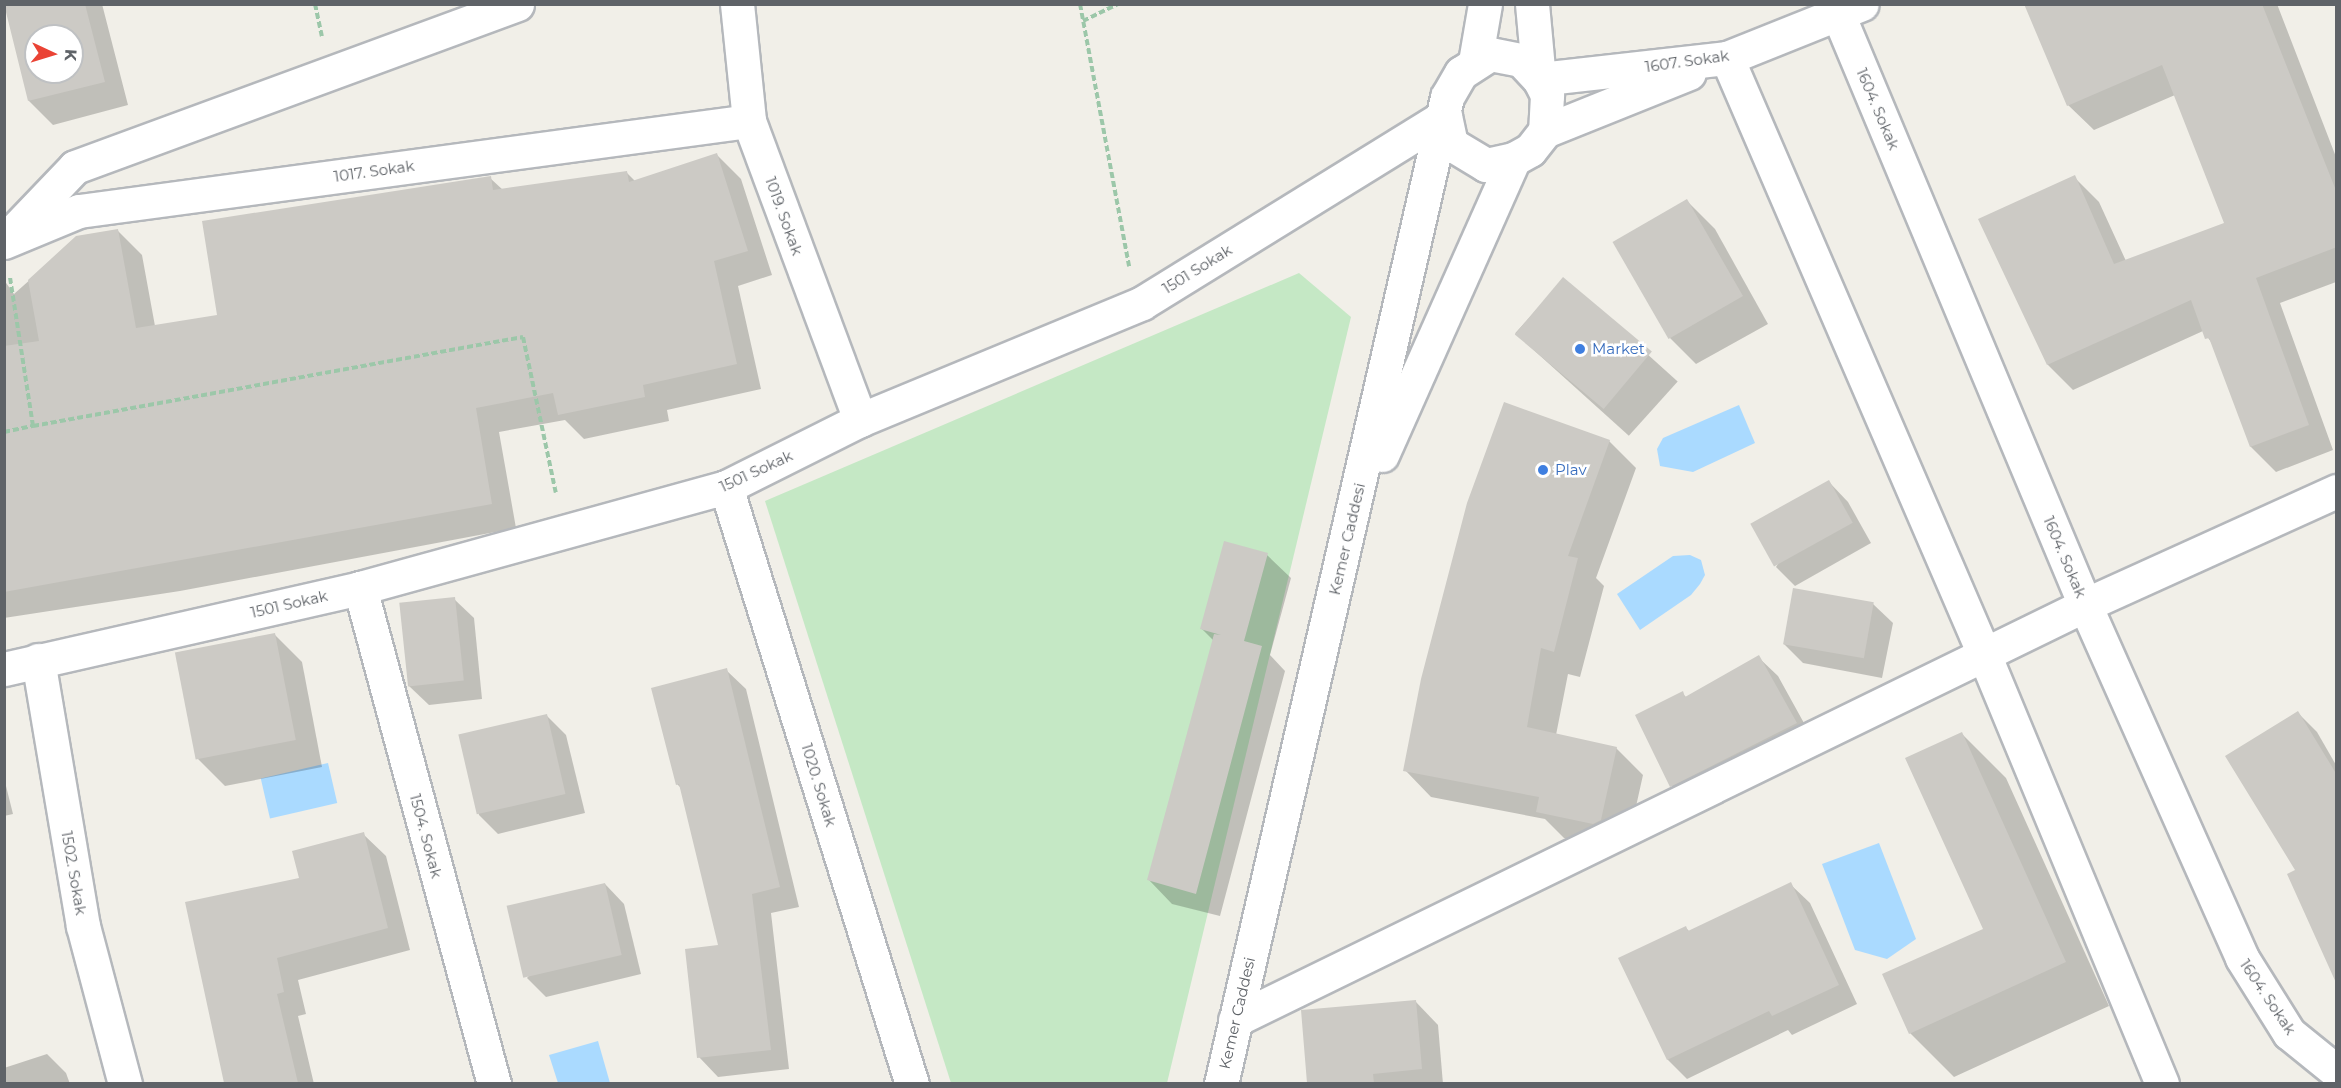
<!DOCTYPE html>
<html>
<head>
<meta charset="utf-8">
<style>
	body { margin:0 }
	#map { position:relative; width:2341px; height:1088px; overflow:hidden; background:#f1efe8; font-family:Montserrat,sans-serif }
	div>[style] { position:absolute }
	.green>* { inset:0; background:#c5e8c5 }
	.water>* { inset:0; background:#aadaff; transform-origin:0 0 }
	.shadow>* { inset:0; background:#0003; transform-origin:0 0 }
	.building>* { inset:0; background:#cccac5; transform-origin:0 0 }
	.path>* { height:4px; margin-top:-2px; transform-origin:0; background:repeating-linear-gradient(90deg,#9cc7a9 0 6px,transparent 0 9px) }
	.roads { filter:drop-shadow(2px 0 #b5b8bc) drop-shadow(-2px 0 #b5b8bc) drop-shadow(0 2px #b5b8bc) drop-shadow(0 -2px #b5b8bc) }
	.street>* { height:33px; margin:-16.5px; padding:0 16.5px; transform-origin:16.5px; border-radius:16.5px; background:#fff }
	.secondary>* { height:33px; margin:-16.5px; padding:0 16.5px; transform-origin:16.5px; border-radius:16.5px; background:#fff }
	.dots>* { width:16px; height:16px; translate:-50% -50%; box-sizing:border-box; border:3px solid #fff; border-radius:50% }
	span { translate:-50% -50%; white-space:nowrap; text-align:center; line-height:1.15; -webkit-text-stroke:5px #fff; paint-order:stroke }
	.street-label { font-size:15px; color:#5f6368 }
	.shop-label { font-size:15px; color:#366cbe }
	.left { translate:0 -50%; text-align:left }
	.frame { position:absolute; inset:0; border:6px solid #5f6368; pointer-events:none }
	.north { position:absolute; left:24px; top:24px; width:60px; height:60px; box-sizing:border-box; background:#fff; border:2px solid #bfc1c3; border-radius:50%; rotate:94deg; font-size:16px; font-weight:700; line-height:24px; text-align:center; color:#5f6368 }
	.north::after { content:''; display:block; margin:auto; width:21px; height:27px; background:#ea4335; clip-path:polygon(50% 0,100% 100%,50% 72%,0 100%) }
</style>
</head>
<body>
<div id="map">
	<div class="green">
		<div style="clip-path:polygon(1299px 273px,1351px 317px,1167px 1083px,951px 1083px,765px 501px)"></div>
	</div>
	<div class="water">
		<div style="clip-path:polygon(1739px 405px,1755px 443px,1693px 472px,1660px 466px,1657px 449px,1663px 438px)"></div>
		<div style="clip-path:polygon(1690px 555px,1701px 560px,1705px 575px,1700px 584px,1691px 595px,1640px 630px,1617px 594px,1673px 556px)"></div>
		<div style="left:328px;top:763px;width:41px;height:69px;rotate:77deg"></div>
		<div style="clip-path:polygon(1879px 843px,1916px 939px,1887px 959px,1855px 950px,1822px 864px)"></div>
		<div style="clip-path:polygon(598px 1041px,610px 1083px,558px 1083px,549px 1055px)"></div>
	</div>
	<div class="shadow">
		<div style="clip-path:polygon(evenodd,5px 4px,102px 4px,128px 105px,53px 125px,29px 101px,5px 4px,36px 36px,72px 36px,72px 72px,36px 72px,36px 36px)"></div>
		<div style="clip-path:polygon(2033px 4px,2277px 4px,2336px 157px,2336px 282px,2280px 303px,2333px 450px,2276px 472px,2251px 447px,2214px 346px,2203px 331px,2073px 390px,2048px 365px,1980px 219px,2074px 177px,2099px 202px,2126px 261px,2226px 224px,2175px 95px,2094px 130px,2068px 105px)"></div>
		<div style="clip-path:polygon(717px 155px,741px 179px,772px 275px,738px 286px,761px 389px,667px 410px,669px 421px,584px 439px,565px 420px,499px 432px,516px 528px,180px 591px,4px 618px,4px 280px,14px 294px,77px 238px,117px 230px,142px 255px,155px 326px,218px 316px,490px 178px,503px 190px,627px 173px,635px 181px)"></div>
		<div style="clip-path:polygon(1687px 201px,1715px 229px,1768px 324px,1696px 364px,1669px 337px)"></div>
		<div style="left:1564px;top:279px;width:153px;height:73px;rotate:42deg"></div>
		<div style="clip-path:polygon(1609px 441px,1636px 468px,1596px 578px,1604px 586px,1580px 677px,1568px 674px,1556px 735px,1616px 748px,1643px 775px,1627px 847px,1621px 850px,1564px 838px,1545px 819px,1431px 797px,1405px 770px)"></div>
		<div style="clip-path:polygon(1829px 482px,1848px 502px,1871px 543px,1795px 586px,1776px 567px)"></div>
		<div style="clip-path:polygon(1267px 555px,1291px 578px,1270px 655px,1285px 671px,1220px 916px,1172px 904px,1149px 880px,1214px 641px,1201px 628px)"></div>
		<div style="clip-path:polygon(454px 599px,474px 618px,482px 699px,429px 705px,409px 686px)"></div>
		<div style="clip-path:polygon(1873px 604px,1893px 623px,1882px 678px,1803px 663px,1784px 644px)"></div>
		<div style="clip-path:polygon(275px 635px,302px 662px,322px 767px,225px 786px,197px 758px)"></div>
		<div style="clip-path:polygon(1758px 657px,1778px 676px,1815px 743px,1691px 805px,1672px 786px,1682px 693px,1687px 698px)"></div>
		<div style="clip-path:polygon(726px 670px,746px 689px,799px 907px,771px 913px,789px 1069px,718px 1077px,699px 1057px,720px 947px,682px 789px,677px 784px)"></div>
		<div style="clip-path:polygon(2298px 713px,2317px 732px,2336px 765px,2336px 960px,2298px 871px)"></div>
		<div style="clip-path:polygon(547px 716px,566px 735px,585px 813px,498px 834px,479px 815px,460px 736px)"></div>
		<div style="clip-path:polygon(1962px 734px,2006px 778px,2109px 1006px,1954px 1077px,1910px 1033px,1985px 930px)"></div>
		<div style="clip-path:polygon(4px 778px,13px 814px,4px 816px)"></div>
		<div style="clip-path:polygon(363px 834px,386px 856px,410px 950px,298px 980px,306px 1014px,298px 1016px,314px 1084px,227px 1084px,187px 903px,301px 879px)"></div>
		<div style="clip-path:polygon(605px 884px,624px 904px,641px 974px,546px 997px,527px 978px)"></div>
		<div style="clip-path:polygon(1790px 884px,1810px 903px,1857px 1004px,1792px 1035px,1788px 1030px,1687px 1079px,1668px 1060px,1620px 958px,1686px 928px,1690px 932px)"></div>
		<div style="clip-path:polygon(1415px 1001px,1438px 1025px,1443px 1084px,1309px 1084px,1302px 1012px)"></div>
		<div style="clip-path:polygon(47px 1054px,66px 1073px,70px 1084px,4px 1084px,4px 1068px)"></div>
	</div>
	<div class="building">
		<div style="clip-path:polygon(evenodd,4px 4px,85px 4px,105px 82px,28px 101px,4px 4px,36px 36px,72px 36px,72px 72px,36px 72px,36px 36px)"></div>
		<div style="clip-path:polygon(2024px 4px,2262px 4px,2337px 193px,2337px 247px,2256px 278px,2309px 425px,2250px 447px,2209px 338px,2205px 339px,2191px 300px,2047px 365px,1978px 219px,2075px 175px,2114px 264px,2224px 223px,2162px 65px,2067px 106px)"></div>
		<div style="clip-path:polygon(717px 153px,748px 251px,714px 261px,737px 364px,643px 385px,645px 397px,558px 415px,553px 393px,476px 408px,492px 504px,4px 592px,4px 346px,39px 341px,28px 280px,76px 236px,118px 229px,136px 328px,217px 315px,202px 221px,491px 176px,493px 190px,627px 171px,629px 182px)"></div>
		<div style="left:1687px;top:199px;width:112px;height:86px;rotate:60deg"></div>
		<div style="left:1563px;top:277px;width:116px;height:75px;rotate:40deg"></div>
		<div style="clip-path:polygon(1504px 402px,1610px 440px,1568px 556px,1578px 558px,1554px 652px,1541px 648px,1527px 727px,1617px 747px,1601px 820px,1593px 824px,1536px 812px,1539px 797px,1403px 771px,1421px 679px,1467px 503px)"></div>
		<div style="left:1829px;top:480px;width:49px;height:90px;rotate:61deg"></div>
		<div style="clip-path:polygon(1224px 541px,1268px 553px,1244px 641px,1262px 646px,1196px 894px,1147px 880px,1214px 634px,1221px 635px,1200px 629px)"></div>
		<div style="left:1793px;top:588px;width:82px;height:57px;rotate:10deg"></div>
		<div style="left:455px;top:597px;width:84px;height:56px;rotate:84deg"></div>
		<div style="left:275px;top:633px;width:109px;height:102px;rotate:79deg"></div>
		<div style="clip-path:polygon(1759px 655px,1797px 723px,1670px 787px,1635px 715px,1683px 691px,1685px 697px)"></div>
		<div style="clip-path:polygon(727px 668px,780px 887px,752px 894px,771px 1050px,697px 1058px,685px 949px,718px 945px,679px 784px,676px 785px,651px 688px)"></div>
		<div style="clip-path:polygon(2298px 711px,2337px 775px,2337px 985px,2287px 874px,2295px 870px,2225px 756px)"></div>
		<div style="left:547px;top:714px;width:82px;height:91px;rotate:77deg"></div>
		<div style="clip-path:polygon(1962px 732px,2066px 962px,1909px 1034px,1882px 974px,1983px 929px,1905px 758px)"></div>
		<div style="clip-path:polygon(364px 832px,388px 928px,277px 958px,284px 992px,277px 994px,298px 1083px,224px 1083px,185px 902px,299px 878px,292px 851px)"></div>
		<div style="clip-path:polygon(1791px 882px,1839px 985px,1772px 1016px,1769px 1011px,1667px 1060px,1618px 958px,1686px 926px,1688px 931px)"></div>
		<div style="left:605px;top:883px;width:74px;height:101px;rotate:77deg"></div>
		<div style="clip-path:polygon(1416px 1000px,1422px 1069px,1373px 1074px,1374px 1083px,1307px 1083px,1301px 1010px)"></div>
	</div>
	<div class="path">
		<div style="left:315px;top:4px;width:33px;rotate:78deg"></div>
		<div style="left:1080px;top:4px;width:267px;rotate:79.4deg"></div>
		<div style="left:1083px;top:21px;width:39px;rotate:-26deg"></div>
		<div style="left:33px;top:426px;width:498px;rotate:-10.3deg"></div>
		<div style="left:523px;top:337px;width:159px;rotate:78.1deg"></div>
		<div style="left:4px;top:432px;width:30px;rotate:-12deg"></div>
		<div style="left:33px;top:426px;width:150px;rotate:-98.8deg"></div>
	</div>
	<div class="roads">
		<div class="street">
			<div style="left:737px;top:4px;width:118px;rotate:84.1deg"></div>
			<div style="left:749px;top:121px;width:319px;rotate:69.6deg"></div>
			<div style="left:1838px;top:14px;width:641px;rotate:67.32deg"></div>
			<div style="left:2085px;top:605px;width:386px;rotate:66deg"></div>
			<div style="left:2242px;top:958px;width:89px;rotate:57.9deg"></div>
			<div style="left:2289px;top:1033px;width:60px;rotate:39deg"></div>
			<div style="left:1727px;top:58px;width:649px;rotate:66.67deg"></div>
			<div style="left:1984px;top:654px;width:465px;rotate:67.5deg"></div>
			<div style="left:1539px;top:79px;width:189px;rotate:-6.4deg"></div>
			<div style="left:1727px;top:58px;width:145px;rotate:-21.8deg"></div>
			<div style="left:1545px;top:131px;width:155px;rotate:-21.9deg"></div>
			<div style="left:12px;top:233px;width:91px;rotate:-46.3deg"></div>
			<div style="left:75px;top:167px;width:471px;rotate:-20.2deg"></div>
			<div style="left:4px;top:242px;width:81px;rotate:-22.5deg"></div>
			<div style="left:79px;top:211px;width:676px;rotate:-7.65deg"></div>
			<div style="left:726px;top:487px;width:625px;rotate:72.7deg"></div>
			<div style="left:360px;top:588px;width:514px;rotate:74.88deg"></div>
			<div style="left:38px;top:660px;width:270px;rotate:80.4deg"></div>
			<div style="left:83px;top:926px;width:163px;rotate:75.1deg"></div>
			<div style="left:4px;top:669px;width:365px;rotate:-12.8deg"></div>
			<div style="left:360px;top:588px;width:380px;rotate:-15.4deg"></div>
			<div style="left:726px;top:487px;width:150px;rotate:-26.6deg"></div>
			<div style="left:860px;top:420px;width:305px;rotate:-22.5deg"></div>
			<div style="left:1142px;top:303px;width:356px;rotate:-31.7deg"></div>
			<div style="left:1235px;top:1020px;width:946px;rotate:-26.02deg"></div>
			<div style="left:2085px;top:605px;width:276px;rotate:-24.4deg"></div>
		</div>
		<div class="secondary">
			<div style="left:1532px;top:4px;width:75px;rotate:84.7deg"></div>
			<div style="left:1475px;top:62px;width:59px;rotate:-80.2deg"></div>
			<div style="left:1382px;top:455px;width:324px;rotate:-66deg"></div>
			<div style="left:1221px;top:1084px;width:1013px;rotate:-77.1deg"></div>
			<div style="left:1447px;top:97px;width:28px;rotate:-60deg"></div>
			<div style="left:1461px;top:73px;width:35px;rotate:-33deg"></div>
			<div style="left:1490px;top:54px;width:32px;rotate:11deg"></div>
			<div style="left:1521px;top:60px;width:26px;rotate:47deg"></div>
			<div style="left:1539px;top:79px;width:18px;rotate:63deg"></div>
			<div style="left:1547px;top:95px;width:36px;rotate:93deg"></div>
			<div style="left:1545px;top:131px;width:24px;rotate:128deg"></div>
			<div style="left:1530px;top:150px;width:18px;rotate:151deg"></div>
			<div style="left:1514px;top:159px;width:29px;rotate:168deg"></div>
			<div style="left:1486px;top:165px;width:41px;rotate:-149deg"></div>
			<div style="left:1451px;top:144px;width:29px;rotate:-102deg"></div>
		</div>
	</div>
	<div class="dots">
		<div style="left:1580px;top:349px;background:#3f7fe0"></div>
		<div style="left:1543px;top:470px;background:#3f7fe0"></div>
	</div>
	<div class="street-label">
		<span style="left:1687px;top:61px;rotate:-8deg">1607. Sokak</span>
		<span style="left:1878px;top:109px;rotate:67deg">1604. Sokak</span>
		<span style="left:374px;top:171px;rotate:-8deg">1017. Sokak</span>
		<span style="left:784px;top:216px;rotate:70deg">1019. Sokak</span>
		<span style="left:1197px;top:269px;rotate:-32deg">1501 Sokak</span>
		<span style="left:756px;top:471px;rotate:-25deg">1501 Sokak</span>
		<span style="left:1347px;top:539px;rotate:-77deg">Kemer Caddesi</span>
		<span style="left:2065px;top:557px;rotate:67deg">1604. Sokak</span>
		<span style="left:289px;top:604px;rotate:-13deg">1501 Sokak</span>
		<span style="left:819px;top:785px;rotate:73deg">1020. Sokak</span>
		<span style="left:426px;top:836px;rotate:75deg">1504. Sokak</span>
		<span style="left:74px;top:873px;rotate:80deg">1502. Sokak</span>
		<span style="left:2268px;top:997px;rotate:56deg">1604. Sokak</span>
		<span style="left:1237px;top:1013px;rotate:-77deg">Kemer Caddesi</span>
	</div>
	<div class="shop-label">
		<span class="left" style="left:1592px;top:349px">Market</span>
		<span class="left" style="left:1555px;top:470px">Plav</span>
	</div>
	<div class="frame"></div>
	<div class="north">K</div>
</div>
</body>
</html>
